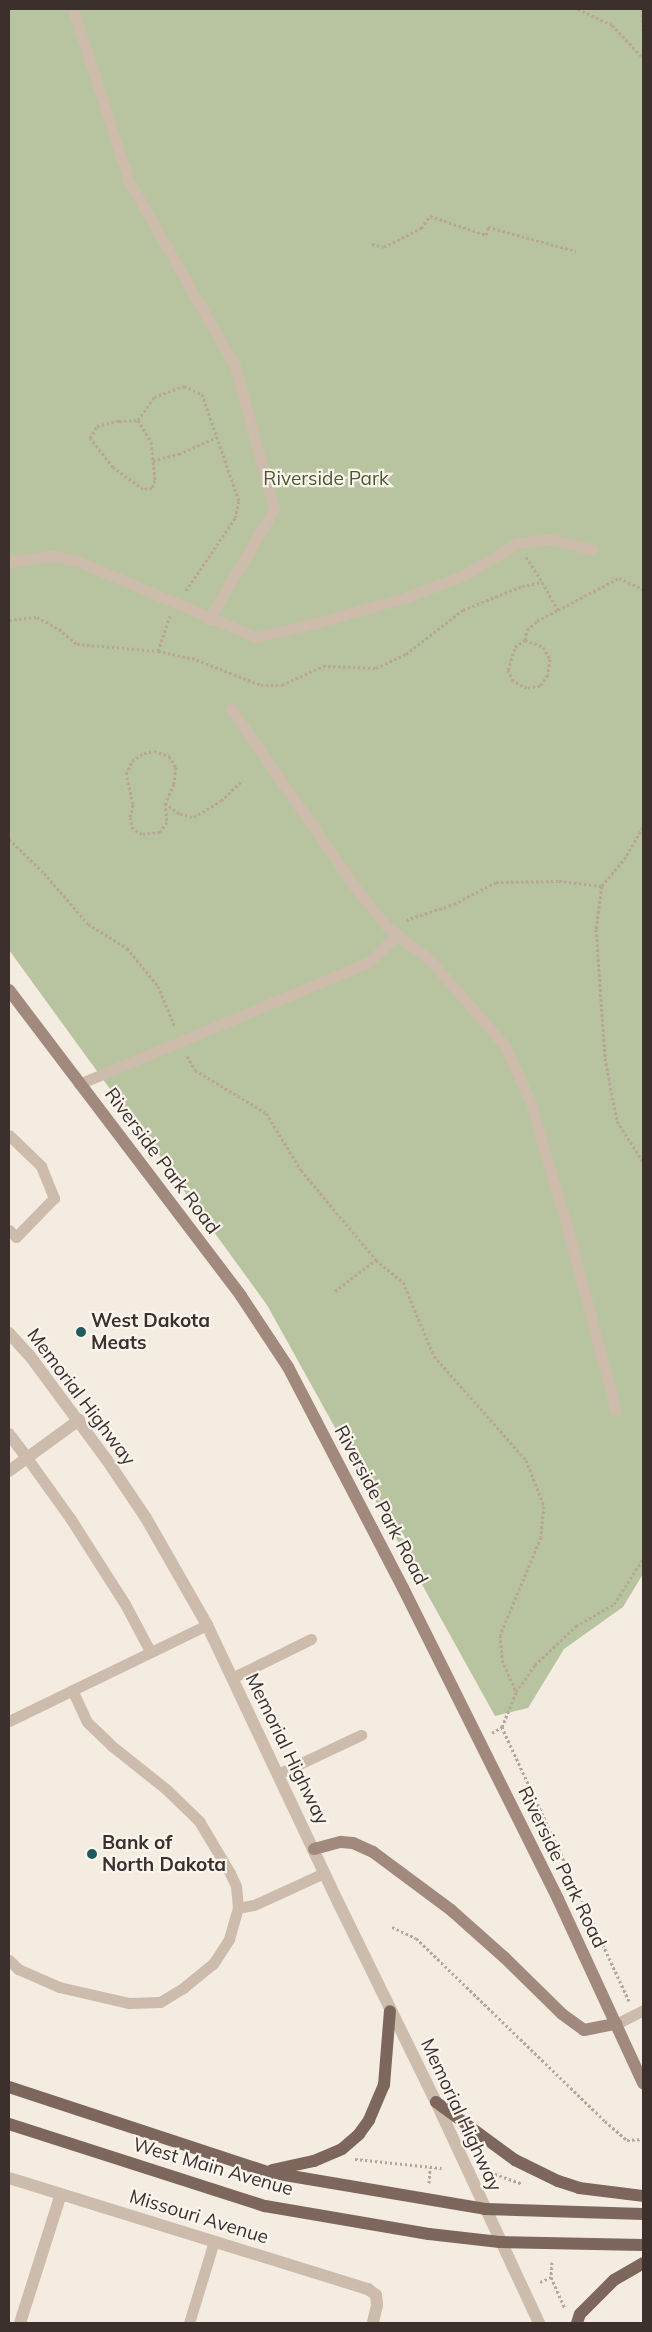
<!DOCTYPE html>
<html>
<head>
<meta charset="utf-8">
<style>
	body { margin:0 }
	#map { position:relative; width:652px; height:2332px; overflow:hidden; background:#f4ebe1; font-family:Mulish,sans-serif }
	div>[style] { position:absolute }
	.green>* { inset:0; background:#b8c4a0 }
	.path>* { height:3px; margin-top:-1.5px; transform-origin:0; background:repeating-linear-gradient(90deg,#b9a596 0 2.5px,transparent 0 5px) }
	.service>* { height:11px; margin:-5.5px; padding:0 5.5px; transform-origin:5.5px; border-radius:5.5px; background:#cdbbac }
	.minor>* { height:12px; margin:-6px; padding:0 6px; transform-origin:6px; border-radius:6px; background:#cdbbac }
	.tertiary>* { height:12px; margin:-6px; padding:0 6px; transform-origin:6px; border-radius:6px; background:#cdbbac }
	.secondary>* { height:12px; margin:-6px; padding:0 6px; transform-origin:6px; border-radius:6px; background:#a18a7d }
	.primary>* { height:12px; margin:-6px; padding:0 6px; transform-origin:6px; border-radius:6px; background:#7d675c }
	.dots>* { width:14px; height:14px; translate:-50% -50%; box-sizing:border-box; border:2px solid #fbf5ee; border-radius:50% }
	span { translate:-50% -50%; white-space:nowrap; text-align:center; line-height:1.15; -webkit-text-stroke:4.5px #fbf5ee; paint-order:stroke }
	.park-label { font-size:19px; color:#4a5a2e }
	.street-label { font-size:19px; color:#3b302b }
	.poi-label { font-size:19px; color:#3b302b; font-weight:700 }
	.left { translate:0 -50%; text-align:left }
	.frame { position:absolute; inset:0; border:10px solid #3b302b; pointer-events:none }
</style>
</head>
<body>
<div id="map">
	<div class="green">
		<div style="clip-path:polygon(9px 9px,643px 9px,643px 1574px,623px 1607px,564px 1649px,528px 1708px,495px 1716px,267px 1305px,9px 950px)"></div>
	</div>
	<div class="path">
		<div style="left:578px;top:9px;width:38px;rotate:25deg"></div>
		<div style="left:612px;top:25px;width:45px;rotate:46.8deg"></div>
		<div style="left:642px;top:9px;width:22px;rotate:87deg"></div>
		<div style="left:372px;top:244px;width:12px;rotate:14deg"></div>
		<div style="left:384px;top:247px;width:42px;rotate:-27.2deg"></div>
		<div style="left:421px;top:228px;width:15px;rotate:-53deg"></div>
		<div style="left:430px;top:216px;width:59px;rotate:18.7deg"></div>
		<div style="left:486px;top:235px;width:8px;rotate:-76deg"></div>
		<div style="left:488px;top:227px;width:91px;rotate:15.3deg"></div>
		<div style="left:138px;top:420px;width:26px;rotate:59deg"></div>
		<div style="left:151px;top:442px;width:38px;rotate:84deg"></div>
		<div style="left:155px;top:480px;width:9px;rotate:111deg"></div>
		<div style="left:152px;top:488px;width:9px;rotate:174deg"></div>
		<div style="left:143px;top:489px;width:37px;rotate:-144deg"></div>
		<div style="left:113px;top:467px;width:37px;rotate:-128deg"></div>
		<div style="left:90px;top:438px;width:14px;rotate:-60deg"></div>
		<div style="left:97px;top:426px;width:23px;rotate:-13deg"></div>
		<div style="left:119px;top:421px;width:19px;rotate:-3deg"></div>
		<div style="left:138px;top:420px;width:28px;rotate:-55deg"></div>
		<div style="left:154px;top:397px;width:32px;rotate:-20deg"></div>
		<div style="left:184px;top:386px;width:20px;rotate:24deg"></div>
		<div style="left:202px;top:394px;width:113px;rotate:70.9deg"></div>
		<div style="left:239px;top:501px;width:17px;rotate:103deg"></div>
		<div style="left:235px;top:518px;width:89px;rotate:124deg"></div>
		<div style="left:153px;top:460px;width:27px;rotate:-13deg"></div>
		<div style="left:179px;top:454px;width:42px;rotate:-24.1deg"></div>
		<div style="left:526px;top:557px;width:30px;rotate:57deg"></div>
		<div style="left:9px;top:620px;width:28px;rotate:-6deg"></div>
		<div style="left:37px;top:617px;width:25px;rotate:29deg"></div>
		<div style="left:59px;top:629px;width:23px;rotate:40deg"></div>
		<div style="left:77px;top:644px;width:81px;rotate:4.9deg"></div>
		<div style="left:158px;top:651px;width:35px;rotate:12deg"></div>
		<div style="left:192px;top:658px;width:74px;rotate:21.4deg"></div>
		<div style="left:261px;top:685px;width:21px"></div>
		<div style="left:282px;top:685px;width:45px;rotate:-24.9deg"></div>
		<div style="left:323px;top:666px;width:53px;rotate:2.2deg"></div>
		<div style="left:376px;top:668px;width:33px;rotate:-25deg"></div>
		<div style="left:406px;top:654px;width:72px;rotate:-37.7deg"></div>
		<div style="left:463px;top:610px;width:64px;rotate:-22.1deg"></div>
		<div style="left:522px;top:586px;width:20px;rotate:-11deg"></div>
		<div style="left:542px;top:582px;width:32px;rotate:60deg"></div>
		<div style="left:558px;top:610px;width:69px;rotate:-27.7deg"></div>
		<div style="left:619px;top:578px;width:26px;rotate:25deg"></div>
		<div style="left:525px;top:640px;width:19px;rotate:21deg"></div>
		<div style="left:543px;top:647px;width:14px;rotate:60deg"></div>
		<div style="left:550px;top:659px;width:16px;rotate:97deg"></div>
		<div style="left:548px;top:675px;width:14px;rotate:126deg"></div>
		<div style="left:540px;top:686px;width:13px;rotate:171deg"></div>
		<div style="left:527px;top:688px;width:16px;rotate:-153deg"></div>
		<div style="left:513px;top:681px;width:12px;rotate:-114deg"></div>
		<div style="left:508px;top:670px;width:24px;rotate:-73deg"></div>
		<div style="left:515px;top:647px;width:12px;rotate:-35deg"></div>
		<div style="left:525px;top:640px;width:10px;rotate:-79deg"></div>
		<div style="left:527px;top:630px;width:13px;rotate:-42deg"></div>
		<div style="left:537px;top:621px;width:24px;rotate:-28deg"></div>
		<div style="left:158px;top:651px;width:37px;rotate:-71deg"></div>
		<div style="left:165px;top:803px;width:19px;rotate:84deg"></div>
		<div style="left:167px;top:822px;width:12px;rotate:125deg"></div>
		<div style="left:160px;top:832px;width:18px;rotate:174deg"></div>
		<div style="left:142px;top:834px;width:10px;rotate:-151deg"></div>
		<div style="left:133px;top:829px;width:12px;rotate:-104deg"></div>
		<div style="left:130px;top:817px;width:13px;rotate:-77deg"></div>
		<div style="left:133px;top:804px;width:31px;rotate:-103deg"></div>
		<div style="left:126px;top:774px;width:14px;rotate:-65deg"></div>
		<div style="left:132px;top:761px;width:14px;rotate:-34deg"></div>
		<div style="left:144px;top:753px;width:10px;rotate:-11deg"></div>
		<div style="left:154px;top:751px;width:16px;rotate:18deg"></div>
		<div style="left:169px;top:756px;width:13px;rotate:58deg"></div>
		<div style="left:176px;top:767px;width:17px;rotate:97deg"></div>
		<div style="left:174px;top:784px;width:21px;rotate:115deg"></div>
		<div style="left:165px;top:803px;width:19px;rotate:36deg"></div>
		<div style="left:180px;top:814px;width:14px;rotate:12deg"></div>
		<div style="left:194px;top:817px;width:31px;rotate:-31deg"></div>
		<div style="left:221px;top:801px;width:30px;rotate:-44deg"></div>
		<div style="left:643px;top:827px;width:34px;rotate:120deg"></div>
		<div style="left:626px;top:857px;width:38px;rotate:130deg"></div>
		<div style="left:602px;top:886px;width:43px;rotate:97.9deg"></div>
		<div style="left:596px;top:929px;width:129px;rotate:86deg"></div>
		<div style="left:605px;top:1058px;width:64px;rotate:79.2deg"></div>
		<div style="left:617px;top:1121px;width:49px;rotate:57.6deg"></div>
		<div style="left:9px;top:839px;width:49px;rotate:44.2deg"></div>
		<div style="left:44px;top:873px;width:67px;rotate:49.2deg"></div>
		<div style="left:88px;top:924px;width:46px;rotate:31.6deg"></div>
		<div style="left:127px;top:948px;width:49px;rotate:50.8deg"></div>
		<div style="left:158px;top:986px;width:44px;rotate:67.5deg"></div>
		<div style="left:406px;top:920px;width:51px;rotate:-18.4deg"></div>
		<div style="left:454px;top:904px;width:47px;rotate:-27.6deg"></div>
		<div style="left:496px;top:882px;width:63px;rotate:-0.9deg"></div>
		<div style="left:559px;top:881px;width:43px;rotate:6.6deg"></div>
		<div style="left:187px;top:1056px;width:16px;rotate:60deg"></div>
		<div style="left:195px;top:1070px;width:83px;rotate:31.2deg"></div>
		<div style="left:266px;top:1113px;width:67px;rotate:58.4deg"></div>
		<div style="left:301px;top:1170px;width:117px;rotate:50.2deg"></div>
		<div style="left:376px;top:1260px;width:35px;rotate:39deg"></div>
		<div style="left:403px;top:1282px;width:80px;rotate:67.3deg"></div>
		<div style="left:434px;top:1356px;width:139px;rotate:48.5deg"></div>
		<div style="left:526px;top:1460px;width:49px;rotate:68.6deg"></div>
		<div style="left:544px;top:1506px;width:31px;rotate:96deg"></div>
		<div style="left:541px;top:1537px;width:106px;rotate:112.7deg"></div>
		<div style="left:500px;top:1635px;width:25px;rotate:85deg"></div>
		<div style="left:502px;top:1660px;width:35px;rotate:66deg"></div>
		<div style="left:335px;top:1291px;width:51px;rotate:-37.1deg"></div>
		<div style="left:492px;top:1733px;width:12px;rotate:-31deg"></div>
		<div style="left:392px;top:1927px;width:26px;rotate:25deg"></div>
		<div style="left:416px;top:1938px;width:263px;rotate:44.1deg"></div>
		<div style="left:605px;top:2121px;width:29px;rotate:41deg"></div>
		<div style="left:627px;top:2140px;width:16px;rotate:-4deg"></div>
		<div style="left:629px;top:2001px;width:302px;rotate:-114.9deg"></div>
		<div style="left:502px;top:1727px;width:38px;rotate:-68deg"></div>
		<div style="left:516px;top:1692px;width:33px;rotate:-55deg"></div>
		<div style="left:535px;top:1665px;width:57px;rotate:-43.6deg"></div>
		<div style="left:576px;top:1626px;width:44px;rotate:-30.1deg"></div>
		<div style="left:614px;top:1604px;width:54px;rotate:-57.2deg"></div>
		<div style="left:355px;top:2159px;width:87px;rotate:5.9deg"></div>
		<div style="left:490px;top:2172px;width:35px;rotate:20deg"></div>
		<div style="left:429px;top:2183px;width:16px;rotate:-86deg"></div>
		<div style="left:552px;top:2262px;width:15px;rotate:94deg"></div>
		<div style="left:551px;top:2277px;width:34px;rotate:66deg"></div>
		<div style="left:540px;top:2282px;width:12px;rotate:-24deg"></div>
	</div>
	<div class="service">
		<div style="left:73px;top:9px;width:181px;rotate:72deg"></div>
		<div style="left:129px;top:181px;width:213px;rotate:60.2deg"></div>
		<div style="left:235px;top:366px;width:148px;rotate:74.7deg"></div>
		<div style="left:274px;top:509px;width:128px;rotate:120.6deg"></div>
		<div style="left:9px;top:562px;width:45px;rotate:-9deg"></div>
		<div style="left:53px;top:555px;width:28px;rotate:15deg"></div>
		<div style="left:80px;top:562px;width:191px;rotate:23.1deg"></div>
		<div style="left:256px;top:637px;width:62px;rotate:-13.1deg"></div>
		<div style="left:316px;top:623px;width:95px;rotate:-15.9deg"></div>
		<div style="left:407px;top:597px;width:64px;rotate:-21deg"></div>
		<div style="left:467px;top:574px;width:59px;rotate:-31.8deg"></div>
		<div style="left:517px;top:543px;width:33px;rotate:-7deg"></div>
		<div style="left:550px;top:539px;width:44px;rotate:14.3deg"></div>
		<div style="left:231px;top:709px;width:222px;rotate:55.1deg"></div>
		<div style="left:358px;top:891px;width:48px;rotate:51deg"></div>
		<div style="left:388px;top:928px;width:53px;rotate:37.3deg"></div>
		<div style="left:430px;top:960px;width:114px;rotate:48.9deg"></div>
		<div style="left:505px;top:1046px;width:60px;rotate:65.6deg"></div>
		<div style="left:530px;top:1101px;width:131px;rotate:73.6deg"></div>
		<div style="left:567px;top:1227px;width:190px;rotate:75.1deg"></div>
		<div style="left:79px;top:1084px;width:315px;rotate:-22.8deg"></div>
		<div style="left:369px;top:962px;width:40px;rotate:-44deg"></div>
		<div style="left:9px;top:1135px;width:45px;rotate:44.1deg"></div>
		<div style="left:41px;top:1166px;width:35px;rotate:68deg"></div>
		<div style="left:54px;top:1198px;width:54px;rotate:134.3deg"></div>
		<div style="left:16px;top:1237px;width:10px;rotate:-135deg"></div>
		<div style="left:27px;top:1458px;width:74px;rotate:54.4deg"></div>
		<div style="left:70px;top:1518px;width:102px;rotate:57.4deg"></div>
		<div style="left:125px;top:1604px;width:53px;rotate:62deg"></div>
		<div style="left:232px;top:1678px;width:88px;rotate:-26.3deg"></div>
		<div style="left:9px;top:1721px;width:220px;rotate:-25.9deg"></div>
		<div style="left:278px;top:1774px;width:92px;rotate:-25.2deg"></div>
		<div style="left:238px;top:1908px;width:16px;rotate:-11deg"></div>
		<div style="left:254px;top:1905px;width:77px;rotate:-24.6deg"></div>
		<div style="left:9px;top:1960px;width:13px;rotate:45deg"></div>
		<div style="left:18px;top:1969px;width:45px;rotate:23.7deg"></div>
		<div style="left:59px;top:1987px;width:72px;rotate:12.9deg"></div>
		<div style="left:129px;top:2003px;width:31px;rotate:-2deg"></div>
		<div style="left:160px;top:2002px;width:27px;rotate:-31deg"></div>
		<div style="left:183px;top:1988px;width:38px;rotate:-39deg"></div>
		<div style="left:213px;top:1964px;width:30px;rotate:-57deg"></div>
		<div style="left:229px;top:1939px;width:32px;rotate:-74deg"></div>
		<div style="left:238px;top:1908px;width:22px;rotate:-95deg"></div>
		<div style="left:236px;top:1886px;width:14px;rotate:-115deg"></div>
		<div style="left:230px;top:1873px;width:61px;rotate:-120.8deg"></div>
		<div style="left:199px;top:1821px;width:46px;rotate:-135.9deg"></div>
		<div style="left:166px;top:1789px;width:69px;rotate:-141.5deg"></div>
		<div style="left:112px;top:1746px;width:35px;rotate:-136deg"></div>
		<div style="left:87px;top:1722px;width:35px;rotate:-115deg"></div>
		<div style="left:616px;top:2024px;width:30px;rotate:-27deg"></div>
		<div style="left:189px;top:2323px;width:86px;rotate:-73deg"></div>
	</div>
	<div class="minor">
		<div style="left:9px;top:1434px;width:30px;rotate:53deg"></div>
		<div style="left:9px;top:1471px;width:87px;rotate:-36.1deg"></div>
		<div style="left:9px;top:2178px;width:376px;rotate:17.2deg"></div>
		<div style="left:368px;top:2289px;width:10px;rotate:37deg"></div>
		<div style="left:376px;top:2295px;width:10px;rotate:84deg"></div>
		<div style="left:377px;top:2305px;width:18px;rotate:103deg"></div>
		<div style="left:20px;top:2323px;width:135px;rotate:-72.4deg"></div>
	</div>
	<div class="tertiary">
		<div style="left:9px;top:1333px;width:31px;rotate:48deg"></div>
		<div style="left:30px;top:1356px;width:129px;rotate:53.5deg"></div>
		<div style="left:107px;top:1460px;width:70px;rotate:56.1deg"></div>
		<div style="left:146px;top:1518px;width:123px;rotate:60.3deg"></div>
		<div style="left:207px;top:1625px;width:306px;rotate:64.7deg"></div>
		<div style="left:338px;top:1902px;width:223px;rotate:63.9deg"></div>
		<div style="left:436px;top:2102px;width:244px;rotate:65deg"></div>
	</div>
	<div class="secondary">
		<div style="left:9px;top:990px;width:384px;rotate:52.8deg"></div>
		<div style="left:241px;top:1296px;width:85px;rotate:56.5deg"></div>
		<div style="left:288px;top:1367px;width:249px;rotate:62.5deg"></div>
		<div style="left:403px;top:1588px;width:347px;rotate:63.5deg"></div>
		<div style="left:558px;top:1899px;width:203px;rotate:65.2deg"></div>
		<div style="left:314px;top:1849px;width:28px;rotate:-15deg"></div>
		<div style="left:341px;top:1842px;width:12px;rotate:5deg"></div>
		<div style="left:353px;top:1843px;width:22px;rotate:24deg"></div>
		<div style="left:373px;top:1852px;width:97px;rotate:36.6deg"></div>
		<div style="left:451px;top:1910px;width:71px;rotate:41.6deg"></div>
		<div style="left:504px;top:1957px;width:81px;rotate:44.5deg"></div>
		<div style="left:562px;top:2014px;width:27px;rotate:36deg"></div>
		<div style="left:584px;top:2030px;width:33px;rotate:-11deg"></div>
	</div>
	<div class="primary">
		<div style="left:9px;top:2087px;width:272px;rotate:18.2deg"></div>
		<div style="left:267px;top:2172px;width:221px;rotate:9.6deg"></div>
		<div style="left:485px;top:2209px;width:158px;rotate:1.8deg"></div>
		<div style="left:436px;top:2102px;width:98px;rotate:36.3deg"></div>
		<div style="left:515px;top:2160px;width:48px;rotate:26deg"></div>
		<div style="left:558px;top:2181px;width:22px;rotate:18deg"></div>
		<div style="left:579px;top:2188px;width:64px;rotate:7.1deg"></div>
		<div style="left:9px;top:2124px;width:269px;rotate:17.8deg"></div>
		<div style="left:265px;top:2206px;width:166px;rotate:9.7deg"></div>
		<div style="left:429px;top:2234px;width:71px;rotate:6.4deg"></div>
		<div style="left:500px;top:2242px;width:143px;rotate:1.2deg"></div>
		<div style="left:272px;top:2170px;width:43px;rotate:-12.1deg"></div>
		<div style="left:314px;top:2161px;width:30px;rotate:-23deg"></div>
		<div style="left:342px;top:2149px;width:23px;rotate:-41deg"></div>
		<div style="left:359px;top:2134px;width:17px;rotate:-54deg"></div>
		<div style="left:369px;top:2120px;width:38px;rotate:-67deg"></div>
		<div style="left:384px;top:2085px;width:74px;rotate:-85.4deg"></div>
		<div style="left:577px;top:2323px;width:9px;rotate:-72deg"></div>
		<div style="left:580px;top:2314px;width:48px;rotate:-45deg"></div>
		<div style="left:614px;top:2280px;width:34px;rotate:-30deg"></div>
	</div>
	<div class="dots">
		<div style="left:81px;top:1332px;background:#1f5a5e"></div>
		<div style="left:92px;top:1854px;background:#1f5a5e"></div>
	</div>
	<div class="park-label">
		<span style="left:326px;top:479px">Riverside Park</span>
	</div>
	<div class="street-label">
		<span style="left:162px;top:1161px;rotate:53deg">Riverside Park Road</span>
		<span style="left:81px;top:1397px;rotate:53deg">Memorial Highway</span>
		<span style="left:381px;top:1505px;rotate:62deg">Riverside Park Road</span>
		<span style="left:287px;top:1749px;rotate:64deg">Memorial Highway</span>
		<span style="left:562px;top:1867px;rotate:64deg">Riverside Park Road</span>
		<span style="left:461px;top:2115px;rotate:65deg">Memorial Highway</span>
		<span style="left:213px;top:2167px;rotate:16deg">West Main Avenue</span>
		<span style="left:199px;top:2217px;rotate:17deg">Missouri Avenue</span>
	</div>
	<div class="poi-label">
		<span class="left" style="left:91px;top:1332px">West Dakota<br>Meats</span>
		<span class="left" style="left:102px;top:1854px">Bank of<br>North Dakota</span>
	</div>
	<div class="frame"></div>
</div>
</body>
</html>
